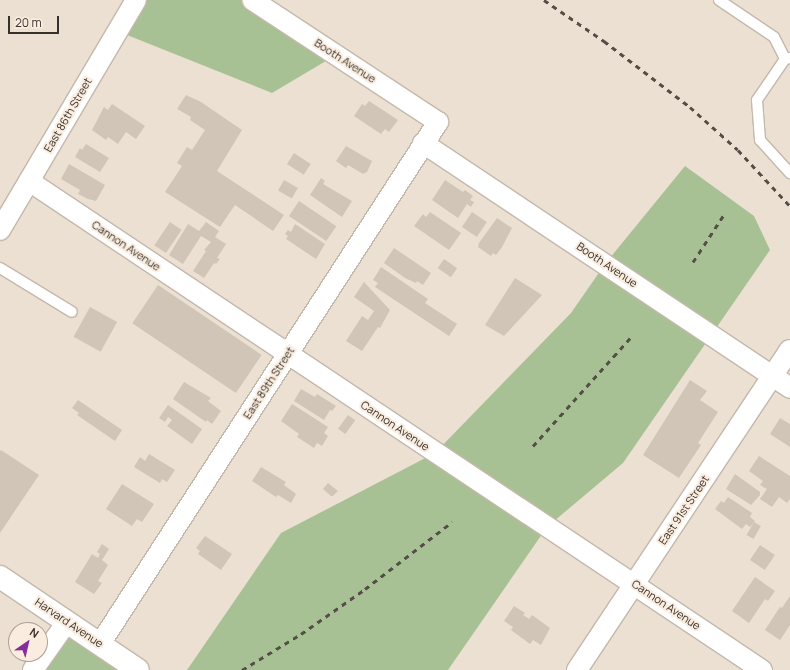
<!DOCTYPE html>
<html>
<head>
<meta charset="utf-8">
<style>
	body { margin:0 }
	#map { position:relative; width:790px; height:670px; overflow:hidden; background:#ece0d2; font-family:Manrope,sans-serif }
	div>[style] { position:absolute }
	.green>* { inset:0; background:#a8c194 }
	.building>* { inset:0; background:#d0c5b7; transform-origin:0 0 }
	.roads { filter:drop-shadow(1px 0 #c3b8aa) drop-shadow(-1px 0 #c3b8aa) drop-shadow(0 1px #c3b8aa) drop-shadow(0 -1px #c3b8aa) }
	.lane>* { height:10px; margin:-5px; padding:0 5px; transform-origin:5px; border-radius:5px; background:#fff }
	.street>* { height:20px; margin:-10px; padding:0 10px; transform-origin:10px; border-radius:10px; background:#fff }
	.secondary>* { height:22px; margin:-11px; padding:0 11px; transform-origin:11px; border-radius:11px; background:#fff }
	.rail>* { height:3px; margin-top:-1.5px; transform-origin:0; background:repeating-linear-gradient(90deg,#544e47 0 5px,transparent 0 10px) }
	span { translate:-50% -50%; white-space:nowrap; text-align:center; line-height:1.15; -webkit-text-stroke:4px #faeddf; paint-order:stroke }
	.street-label { font-size:11px; color:#36312c }
	.north { position:absolute; left:8px; top:622px; width:40px; height:40px; box-sizing:border-box; background:#faeddf; border:1px solid #aca297; border-radius:50%; rotate:34deg; font-size:11px; font-weight:700; line-height:16px; text-align:center; color:#36312c }
	.north::after { content:''; display:block; margin:auto; width:14px; height:18px; background:#852d99; clip-path:polygon(50% 0,100% 100%,50% 72%,0 100%) }
	.scale { position:absolute; left:8px; top:16px; width:51px; height:18px; box-sizing:border-box; border:2px solid #36312c; border-top:0; padding-left:5px; font-size:12px; line-height:14px; white-space:nowrap; color:#36312c; -webkit-text-stroke:3px #faeddf; paint-order:stroke }
</style>
</head>
<body>
<div id="map">
	<div class="green">
		<div style="clip-path:polygon(136px 0,252px 0,336px 55px,272px 93px,117px 31px)"></div>
		<div style="clip-path:polygon(685px 166px,754px 216px,770px 250px,623px 463px,547px 527px,448px 670px,187px 670px,281px 533px,435px 453px,571px 313px,605px 264px)"></div>
		<div style="clip-path:polygon(67px 622px,137px 670px,33px 670px)"></div>
	</div>
	<div class="building">
		<div style="clip-path:polygon(186px 95px,201px 102px,242px 130px,217px 171px,284px 215px,273px 231px,235px 205px,220px 227px,165px 192px,182px 166px,177px 163px,187px 147px,192px 150px,205px 130px,190px 120px,191px 117px,177px 109px)"></div>
		<div style="clip-path:polygon(369px 101px,398px 120px,389px 132px,385px 129px,381px 134px,354px 116px,362px 104px,365px 106px)"></div>
		<div style="clip-path:polygon(112px 104px,145px 126px,136px 139px,126px 132px,118px 144px,108px 137px,106px 140px,92px 130px,104px 107px,108px 110px)"></div>
		<div style="clip-path:polygon(86px 144px,109px 158px,100px 172px,75px 157px,80px 148px,82px 150px)"></div>
		<div style="clip-path:polygon(346px 146px,372px 161px,367px 172px,363px 174px,348px 165px,346px 168px,336px 161px)"></div>
		<div style="left:294px;top:153px;width:20px;height:13px;rotate:33deg"></div>
		<div style="clip-path:polygon(69px 164px,105px 185px,96px 201px,88px 199px,78px 194px,80px 190px,61px 179px)"></div>
		<div style="clip-path:polygon(321px 178px,325px 181px,323px 184px,352px 201px,342px 217px,310px 195px)"></div>
		<div style="left:284px;top:180px;width:16px;height:12px;rotate:30deg"></div>
		<div style="clip-path:polygon(445px 180px,463px 192px,465px 190px,473px 196px,470px 200px,474px 202px,471px 207px,467px 204px,458px 218px,432px 200px)"></div>
		<div style="left:299px;top:201px;width:45px;height:18px;rotate:34deg"></div>
		<div style="clip-path:polygon(430px 212px,461px 233px,449px 250px,414px 226px,423px 214px,426px 217px)"></div>
		<div style="left:472px;top:212px;width:18px;height:18px;rotate:34deg"></div>
		<div style="clip-path:polygon(497px 218px,512px 228px,502px 247px,496px 255px,493px 253px,491px 256px,478px 247px,479px 243px)"></div>
		<div style="left:170px;top:222px;width:14px;height:28px;rotate:34deg"></div>
		<div style="clip-path:polygon(206px 222px,219px 231px,215px 237px,226px 244px,217px 258px,220px 259px,216px 264px,214px 263px,204px 278px,193px 271px,206px 251px,204px 250px,211px 242px,201px 236px,183px 264px,169px 255px,188px 224px,199px 231px)"></div>
		<div style="clip-path:polygon(295px 224px,325px 244px,316px 259px,286px 239px,288px 236px,285px 234px,288px 230px,291px 232px)"></div>
		<div style="clip-path:polygon(394px 248px,431px 273px,423px 285px,417px 281px,416px 283px,405px 278px,384px 263px)"></div>
		<div style="left:444px;top:259px;width:16px;height:11px;rotate:35deg"></div>
		<div style="clip-path:polygon(381px 267px,428px 299px,425px 303px,457px 324px,449px 336px,375px 287px,378px 283px,373px 280px)"></div>
		<div style="clip-path:polygon(515px 278px,542px 295px,504px 336px,485px 325px)"></div>
		<div style="clip-path:polygon(364px 282px,390px 310px,380px 328px,378px 327px,362px 351px,346px 341px,362px 316px,368px 320px,374px 311px,354px 297px)"></div>
		<div style="left:158px;top:285px;width:125px;height:46px;rotate:34deg"></div>
		<div style="left:90px;top:307px;width:31px;height:34px;rotate:29deg"></div>
		<div style="clip-path:polygon(690px 380px,707px 391px,700px 400px,718px 412px,698px 443px,701px 445px,679px 478px,643px 455px)"></div>
		<div style="clip-path:polygon(184px 382px,211px 398px,208px 401px,221px 411px,212px 424px,207px 420px,206px 422px,173px 399px)"></div>
		<div style="clip-path:polygon(301px 389px,315px 397px,317px 394px,336px 406px,332px 411px,330px 410px,324px 420px,294px 401px)"></div>
		<div style="clip-path:polygon(78px 400px,122px 430px,115px 441px,77px 415px,79px 413px,72px 408px)"></div>
		<div style="clip-path:polygon(292px 404px,328px 427px,324px 433px,328px 436px,322px 446px,317px 443px,314px 448px,297px 437px,299px 434px,281px 421px)"></div>
		<div style="clip-path:polygon(168px 405px,202px 429px,192px 444px,167px 426px,172px 420px,168px 417px,165px 422px,159px 418px)"></div>
		<div style="left:348px;top:415px;width:9px;height:17px;rotate:36deg"></div>
		<div style="clip-path:polygon(780px 418px,790px 424px,790px 447px,770px 434px)"></div>
		<div style="clip-path:polygon(1px 450px,39px 475px,0 533px,0 451px)"></div>
		<div style="clip-path:polygon(149px 454px,175px 470px,167px 482px,162px 479px,160px 483px,134px 467px,140px 457px,145px 461px)"></div>
		<div style="clip-path:polygon(759px 456px,790px 476px,790px 499px,787px 503px,779px 497px,772px 507px,760px 499px,767px 489px,760px 485px,763px 481px,749px 471px)"></div>
		<div style="clip-path:polygon(261px 467px,286px 482px,284px 485px,296px 494px,291px 503px,278px 495px,276px 497px,252px 481px)"></div>
		<div style="clip-path:polygon(735px 474px,760px 492px,760px 495px,751px 505px,726px 489px)"></div>
		<div style="clip-path:polygon(328px 483px,338px 491px,333px 496px,331px 496px,323px 489px)"></div>
		<div style="clip-path:polygon(122px 484px,154px 504px,142px 522px,137px 519px,132px 526px,106px 509px)"></div>
		<div style="clip-path:polygon(728px 497px,752px 513px,750px 517px,755px 521px,750px 527px,746px 524px,742px 529px,715px 509px,721px 501px,724px 503px)"></div>
		<div style="left:754px;top:522px;width:8px;height:15px;rotate:30deg"></div>
		<div style="clip-path:polygon(205px 536px,232px 554px,221px 570px,198px 554px,200px 551px,196px 548px)"></div>
		<div style="clip-path:polygon(102px 544px,109px 549px,102px 560px,108px 565px,98px 581px,102px 583px,94px 594px,75px 582px,92px 554px,98px 558px,100px 554px,97px 552px)"></div>
		<div style="left:760px;top:545px;width:18px;height:18px;rotate:34deg"></div>
		<div style="clip-path:polygon(755px 577px,775px 591px,768px 601px,765px 599px,749px 623px,732px 611px)"></div>
		<div style="clip-path:polygon(790px 596px,790px 625px,780px 640px,765px 630px,780px 607px,782px 608px)"></div>
		<div style="clip-path:polygon(514px 606px,525px 613px,523px 615px,529px 619px,532px 615px,550px 628px,541px 645px,533px 640px,530px 644px,511px 630px,513px 627px,504px 621px)"></div>
	</div>
	<div class="roads">
		<div class="lane">
			<div style="left:719px;top:0;width:66px;rotate:33.9deg"></div>
			<div style="left:774px;top:37px;width:25px;rotate:63deg"></div>
			<div style="left:790px;top:58px;width:5px;rotate:169deg"></div>
			<div style="left:785px;top:59px;width:50px;rotate:124.3deg"></div>
			<div style="left:757px;top:100px;width:40px;rotate:85.7deg"></div>
			<div style="left:760px;top:140px;width:45px;rotate:47.7deg"></div>
			<div style="left:0;top:268px;width:84px;rotate:31.4deg"></div>
		</div>
		<div class="street">
			<div style="left:423px;top:143px;width:441px;rotate:33.7deg"></div>
			<div style="left:29px;top:181px;width:881px;rotate:33.71deg"></div>
			<div style="left:0;top:230px;width:267px;rotate:-59.4deg"></div>
			<div style="left:100px;top:644px;width:622px;rotate:-57.08deg"></div>
			<div style="left:438px;top:122px;width:222px;rotate:-146.7deg"></div>
			<div style="left:33px;top:670px;width:59px;rotate:-54.7deg"></div>
			<div style="left:577px;top:670px;width:384px;rotate:-56.4deg"></div>
		</div>
		<div class="secondary">
			<div style="left:0;top:577px;width:166px;rotate:34deg"></div>
		</div>
	</div>
	<div class="rail">
		<div style="left:544px;top:0;width:73px;rotate:34.3deg"></div>
		<div style="left:604px;top:41px;width:108px;rotate:37.5deg"></div>
		<div style="left:690px;top:107px;width:64px;rotate:41.9deg"></div>
		<div style="left:738px;top:150px;width:76px;rotate:47.1deg"></div>
		<div style="left:693px;top:262px;width:59px;rotate:-56.9deg"></div>
		<div style="left:533px;top:446px;width:149px;rotate:-48deg"></div>
		<div style="left:242px;top:670px;width:69px;rotate:-31.4deg"></div>
		<div style="left:301px;top:634px;width:78px;rotate:-35.1deg"></div>
		<div style="left:365px;top:589px;width:110px;rotate:-37.6deg"></div>
	</div>
	<div class="street-label">
		<span style="left:345px;top:61px;rotate:33deg">Booth Avenue</span>
		<span style="left:68px;top:115px;rotate:-60deg">East 86th Street</span>
		<span style="left:126px;top:246px;rotate:34deg">Cannon Avenue</span>
		<span style="left:607px;top:265px;rotate:34deg">Booth Avenue</span>
		<span style="left:269px;top:383px;rotate:-57deg">East 89th Street</span>
		<span style="left:395px;top:426px;rotate:34deg">Cannon Avenue</span>
		<span style="left:684px;top:510px;rotate:-56deg">East 91st Street</span>
		<span style="left:666px;top:605px;rotate:34deg">Cannon Avenue</span>
		<span style="left:69px;top:623px;rotate:34deg">Harvard Avenue</span>
	</div>
	<div class="north">N</div>
	<div class="scale">20 m</div>
</div>
</body>
</html>
